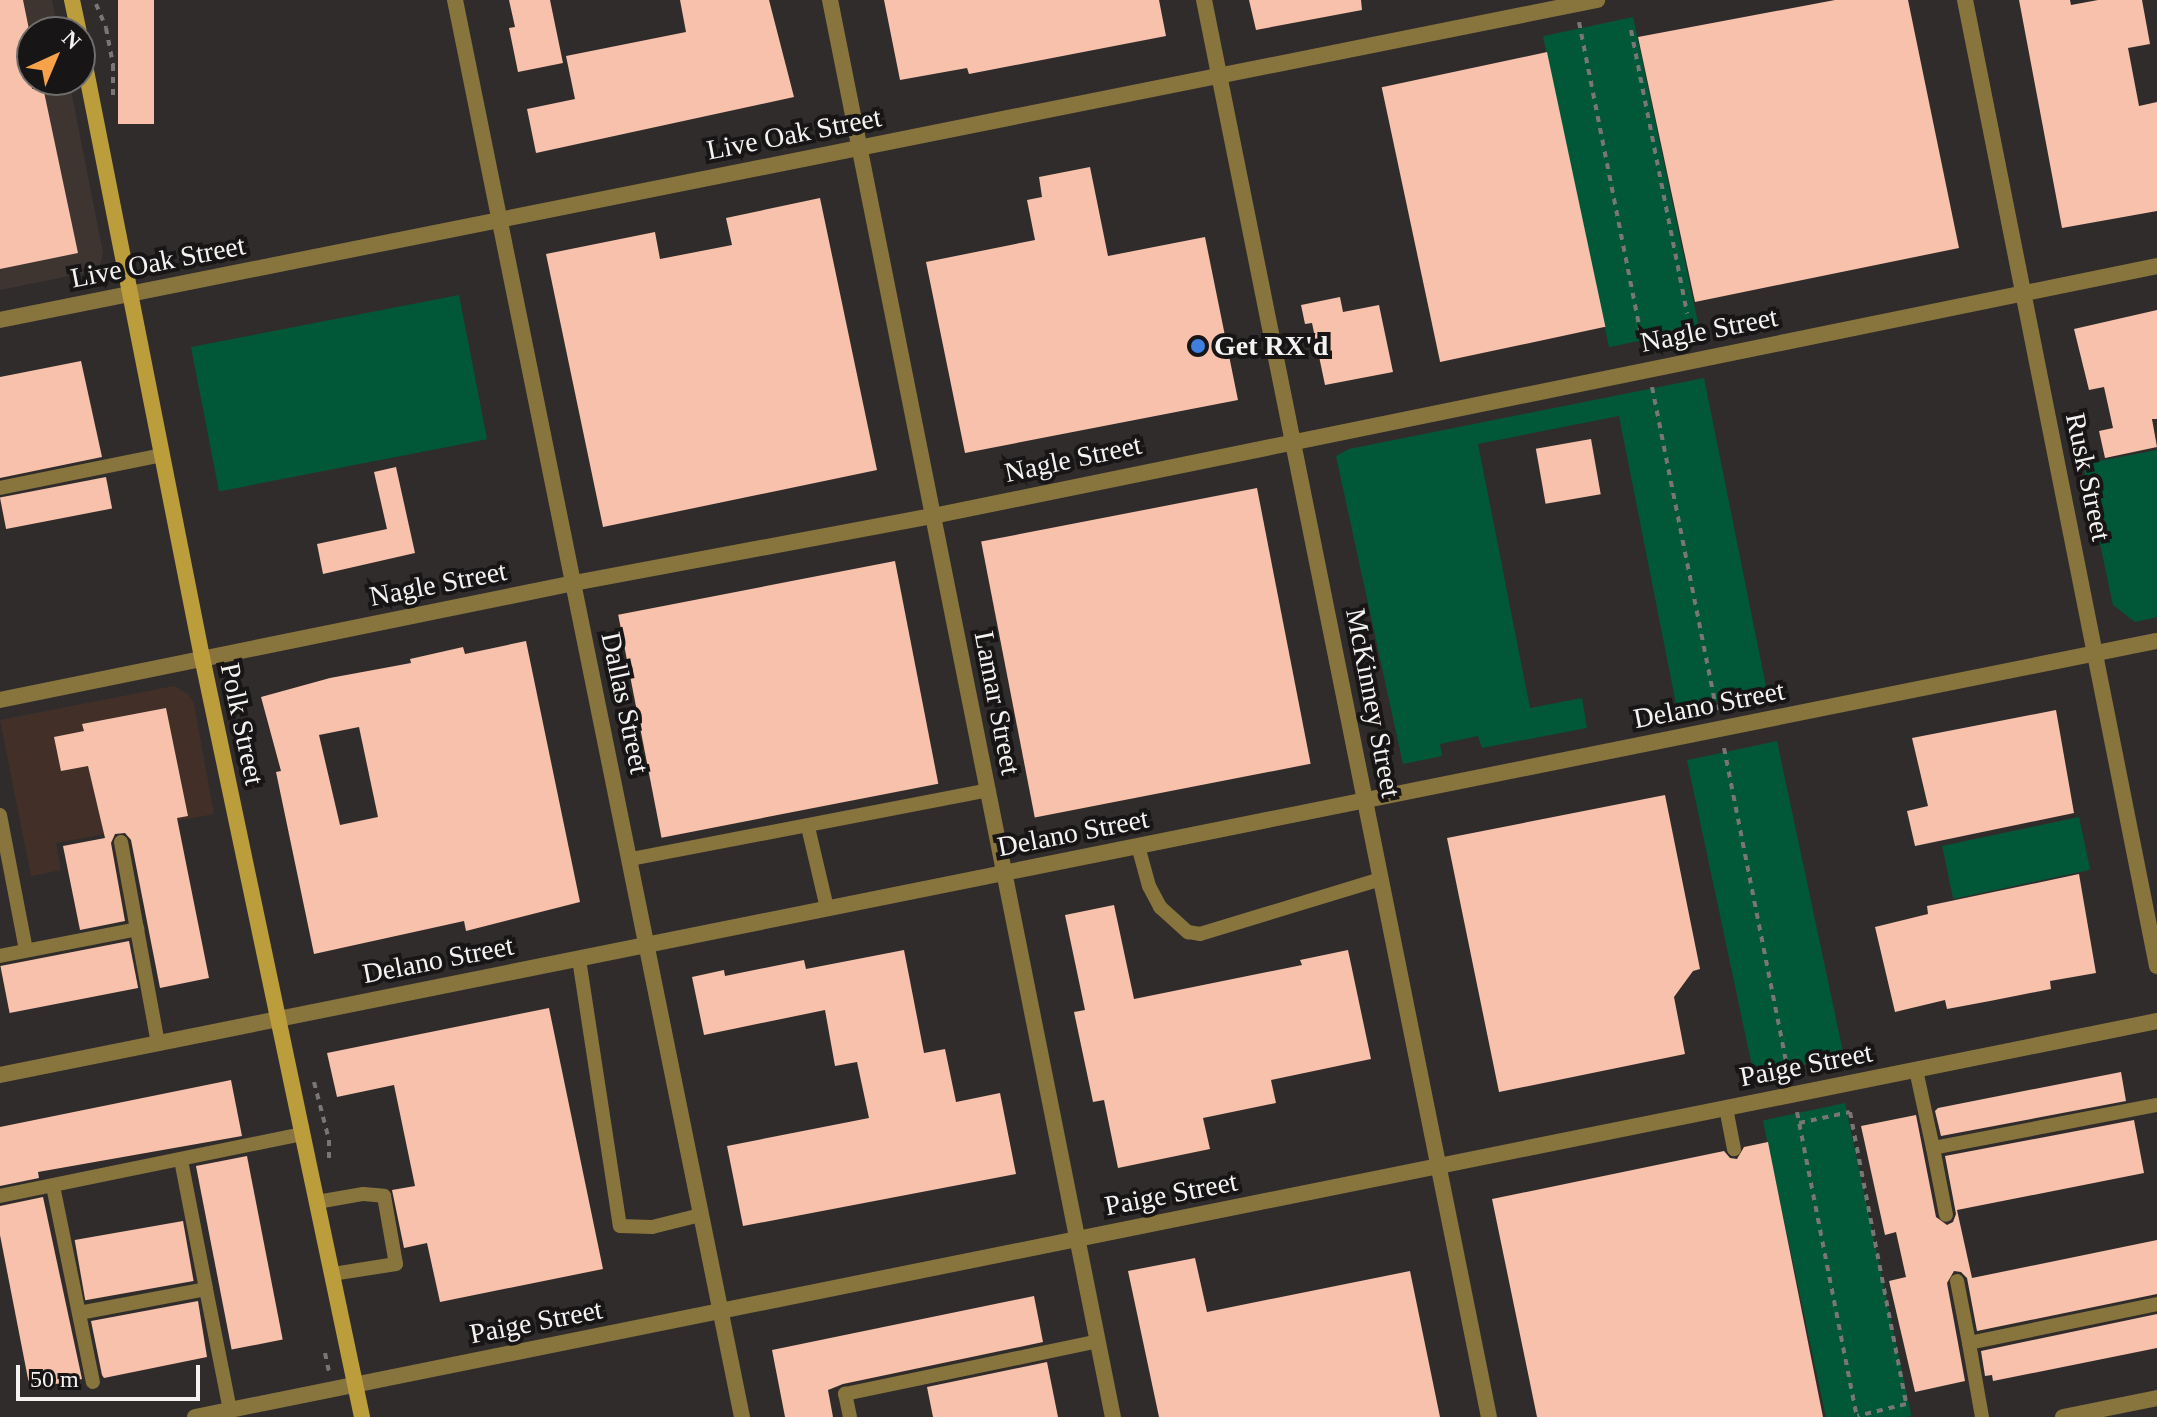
<!DOCTYPE html>
<html>
<head>
<meta charset="utf-8">
<style>
	body { margin:0 }
	#map { position:relative; width:2157px; height:1417px; overflow:hidden; background:#302c2b; font-family:"Times New Roman",serif }
	div>[style] { position:absolute }
	.commercial>* { inset:0; background:#423028 }
	.built>* { inset:0; background:#3e3531 }
	.green>* { inset:0; background:#005839; transform-origin:0 0 }
	.building>* { inset:0; background:#f7c1ab; transform-origin:0 0 }
	.path>* { height:4px; margin-top:-2px; transform-origin:0; background:repeating-linear-gradient(90deg,#797675 0 6px,transparent 0 12px) }
	.service>* { height:14px; margin:-7px; padding:0 7px; transform-origin:7px; border-radius:7px; background:#88753d }
	.minor>* { height:16px; margin:-8px; padding:0 8px; transform-origin:8px; border-radius:8px; background:#88753d }
	.tertiary>* { height:16px; margin:-8px; padding:0 8px; transform-origin:8px; border-radius:8px; background:#88753d }
	.secondary>* { height:16px; margin:-8px; padding:0 8px; transform-origin:8px; border-radius:8px; background:#bc9d3c }
	.dots>* { width:22px; height:22px; translate:-50% -50%; box-sizing:border-box; border:4px solid #171515; border-radius:50% }
	span { translate:-50% -50%; white-space:nowrap; text-align:center; line-height:1.15; -webkit-text-stroke:8px #171515; paint-order:stroke }
	.street-label { font-size:28px; color:#f5f3f2 }
	.poi-label { font-size:28px; color:#f5f3f2; font-weight:700 }
	.left { translate:0 -50%; text-align:left }
	.north { position:absolute; left:16px; top:16px; width:80px; height:80px; box-sizing:border-box; background:#171515; border:2px solid #706e6d; border-radius:50%; rotate:44deg; font-size:22px; font-weight:700; line-height:32px; text-align:center; color:#f5f3f2 }
	.north::after { content:''; display:block; margin:auto; width:28px; height:36px; background:#f7a149; clip-path:polygon(50% 0,100% 100%,50% 72%,0 100%) }
	.scale { position:absolute; left:16px; top:1365px; width:184px; height:36px; box-sizing:border-box; border:4px solid #f5f3f2; border-top:0; padding-left:10px; font-size:24px; line-height:28px; white-space:nowrap; color:#f5f3f2; -webkit-text-stroke:6px #171515; paint-order:stroke }
</style>
</head>
<body>
<div id="map">
	<div class="commercial">
		<div style="clip-path:polygon(174px 686px,188px 694px,194px 704px,214px 814px,56px 843px,61px 870px,31px 876px,0 720px)"></div>
	</div>
	<div class="built">
		<div style="clip-path:polygon(0 0,52px 0,59px 32px,32px 32px,32px 80px,69px 80px,103px 253px,100px 265px,88px 272px,0 290px)"></div>
	</div>
	<div class="green">
		<div style="left:1633px;top:17px;width:318px;height:92px;rotate:78deg"></div>
		<div style="left:459px;top:295px;width:147px;height:273px;rotate:79deg"></div>
		<div style="clip-path:polygon(1704px 378px,1767px 691px,1677px 709px,1619px 416px,1478px 444px,1530px 708px,1582px 698px,1587px 728px,1482px 748px,1478px 736px,1440px 744px,1442px 756px,1403px 764px,1336px 456px,1349px 449px)"></div>
		<div style="clip-path:polygon(2157px 450px,2157px 617px,2135px 622px,2113px 605px,2083px 464px)"></div>
		<div style="left:1777px;top:741px;width:322px;height:92px;rotate:78deg"></div>
		<div style="left:2079px;top:817px;width:54px;height:140px;rotate:78deg"></div>
		<div style="left:1845px;top:1103px;width:320px;height:84px;rotate:78deg"></div>
	</div>
	<div class="building">
		<div style="clip-path:polygon(0 0,23px 0,32px 44px,32px 89px,43px 87px,78px 253px,0 269px)"></div>
		<div style="left:118px;top:0;width:36px;height:124px"></div>
		<div style="clip-path:polygon(509px 0,550px 0,563px 63px,518px 72px,509px 28px,515px 27px)"></div>
		<div style="clip-path:polygon(680px 0,769px 0,794px 97px,536px 153px,527px 109px,575px 99px,566px 56px,686px 32px)"></div>
		<div style="clip-path:polygon(884px 0,1159px 0,1166px 36px,969px 74px,967px 68px,900px 80px)"></div>
		<div style="clip-path:polygon(1249px 0,1361px 0,1362px 10px,1256px 30px)"></div>
		<div style="clip-path:polygon(1835px 0,1908px 0,1959px 248px,1695px 302px,1638px 37px)"></div>
		<div style="clip-path:polygon(2019px 0,2070px 0,2071px 5px,2098px 0,2142px 0,2150px 44px,2128px 48px,2139px 106px,2157px 102px,2157px 211px,2062px 228px)"></div>
		<div style="left:1547px;top:52px;width:281px;height:169px;rotate:78deg"></div>
		<div style="clip-path:polygon(1090px 167px,1108px 256px,1205px 237px,1238px 400px,965px 453px,926px 262px,1035px 240px,1027px 200px,1042px 197px,1039px 177px)"></div>
		<div style="clip-path:polygon(820px 198px,877px 470px,603px 527px,546px 254px,655px 232px,660px 259px,732px 245px,726px 218px)"></div>
		<div style="clip-path:polygon(1340px 297px,1343px 312px,1379px 305px,1393px 372px,1325px 385px,1312px 323px,1305px 324px,1301px 305px)"></div>
		<div style="clip-path:polygon(2157px 310px,2157px 419px,2152px 419px,2157px 447px,2105px 458px,2099px 431px,2113px 428px,2104px 387px,2089px 390px,2074px 329px)"></div>
		<div style="clip-path:polygon(81px 361px,102px 457px,0 478px,0 377px)"></div>
		<div style="left:1591px;top:439px;width:56px;height:56px;rotate:80deg"></div>
		<div style="clip-path:polygon(396px 467px,415px 553px,323px 574px,317px 544px,387px 529px,374px 472px)"></div>
		<div style="left:106px;top:477px;width:32px;height:108px;rotate:79deg"></div>
		<div style="left:1257px;top:488px;width:281px;height:281px;rotate:79deg"></div>
		<div style="left:895px;top:561px;width:227px;height:282px;rotate:79deg"></div>
		<div style="clip-path:polygon(evenodd,526px 641px,580px 902px,466px 931px,464px 921px,314px 954px,276px 772px,281px 771px,261px 697px,330px 678px,411px 663px,410px 659px,463px 647px,465px 654px,526px 641px,359px 727px,378px 817px,340px 825px,319px 735px,359px 727px)"></div>
		<div style="clip-path:polygon(166px 708px,188px 816px,177px 818px,209px 978px,160px 988px,131px 840px,125px 833px,115px 834px,111px 843px,125px 921px,80px 930px,63px 846px,105px 838px,88px 766px,61px 771px,54px 737px,84px 731px,82px 724px)"></div>
		<div style="clip-path:polygon(2056px 710px,2074px 813px,1915px 846px,1907px 811px,1928px 806px,1912px 738px)"></div>
		<div style="clip-path:polygon(1665px 795px,1700px 969px,1693px 971px,1674px 997px,1685px 1054px,1499px 1092px,1447px 838px)"></div>
		<div style="clip-path:polygon(2079px 874px,2096px 973px,2050px 981px,2051px 989px,1990px 1001px,1947px 1009px,1945px 1000px,1895px 1012px,1875px 927px,1928px 914px,1927px 906px)"></div>
		<div style="clip-path:polygon(1114px 905px,1134px 999px,1302px 965px,1300px 960px,1348px 950px,1371px 1059px,1271px 1080px,1276px 1103px,1203px 1118px,1210px 1149px,1118px 1168px,1104px 1100px,1093px 1102px,1074px 1012px,1085px 1010px,1065px 915px)"></div>
		<div style="left:129px;top:941px;width:48px;height:131px;rotate:79deg"></div>
		<div style="clip-path:polygon(904px 950px,924px 1053px,945px 1049px,956px 1102px,1000px 1093px,1016px 1174px,743px 1226px,727px 1146px,869px 1118px,857px 1062px,835px 1066px,825px 1010px,704px 1035px,692px 977px,724px 970px,725px 976px,804px 960px,806px 969px)"></div>
		<div style="clip-path:polygon(549px 1008px,603px 1269px,440px 1302px,427px 1243px,404px 1248px,392px 1190px,415px 1186px,394px 1085px,337px 1097px,327px 1053px)"></div>
		<div style="clip-path:polygon(2121px 1072px,2126px 1101px,1941px 1136px,1935px 1111px,1938px 1108px)"></div>
		<div style="clip-path:polygon(231px 1080px,242px 1136px,38px 1172px,39px 1178px,0 1186px,0 1127px)"></div>
		<div style="clip-path:polygon(1916px 1115px,1936px 1217px,1947px 1225px,1953px 1222px,1956px 1214px,1945px 1156px,2134px 1120px,2144px 1173px,1957px 1210px,1972px 1278px,2157px 1240px,2157px 1294px,1977px 1331px,1967px 1278px,1961px 1272px,1954px 1271px,1947px 1283px,1965px 1381px,1915px 1392px,1889px 1281px,1906px 1277px,1896px 1232px,1885px 1235px,1861px 1126px)"></div>
		<div style="clip-path:polygon(1768px 1142px,1823px 1417px,1537px 1417px,1492px 1199px,1724px 1151px,1730px 1158px,1737px 1159px,1744px 1147px)"></div>
		<div style="left:247px;top:1156px;width:187px;height:52px;rotate:79deg"></div>
		<div style="clip-path:polygon(43px 1197px,82px 1379px,30px 1389px,0 1235px,0 1206px)"></div>
		<div style="left:183px;top:1221px;width:61px;height:110px;rotate:80deg"></div>
		<div style="clip-path:polygon(1195px 1258px,1207px 1312px,1410px 1271px,1440px 1417px,1159px 1417px,1128px 1271px)"></div>
		<div style="clip-path:polygon(1034px 1296px,1043px 1342px,843px 1384px,828px 1390px,833px 1417px,785px 1417px,772px 1350px)"></div>
		<div style="clip-path:polygon(198px 1301px,207px 1357px,104px 1378px,102px 1375px,91px 1321px)"></div>
		<div style="clip-path:polygon(2157px 1314px,2157px 1348px,1993px 1381px,1992px 1375px,1985px 1376px,1981px 1351px)"></div>
		<div style="clip-path:polygon(1047px 1362px,1058px 1417px,933px 1417px,927px 1387px)"></div>
	</div>
	<div class="path">
		<div style="left:96px;top:4px;width:26px;rotate:67deg"></div>
		<div style="left:106px;top:28px;width:38px;rotate:79deg"></div>
		<div style="left:113px;top:65px;width:31px;rotate:90deg"></div>
		<div style="left:1579px;top:22px;width:335px;rotate:78.8deg"></div>
		<div style="left:1631px;top:30px;width:289px;rotate:78.8deg"></div>
		<div style="left:1652px;top:387px;width:331px;rotate:78.7deg"></div>
		<div style="left:1724px;top:748px;width:334px;rotate:78.8deg"></div>
		<div style="left:314px;top:1082px;width:60px;rotate:75.5deg"></div>
		<div style="left:329px;top:1140px;width:19px;rotate:90deg"></div>
		<div style="left:1797px;top:1112px;width:311px;rotate:78.9deg"></div>
		<div style="left:1799px;top:1123px;width:52px;rotate:-12.2deg"></div>
		<div style="left:1850px;top:1112px;width:297px;rotate:79.1deg"></div>
		<div style="left:1906px;top:1404px;width:50px;rotate:166.2deg"></div>
		<div style="left:325px;top:1353px;width:19px;rotate:78deg"></div>
	</div>
	<div class="service">
		<div style="left:0;top:488px;width:165px;rotate:-11.5deg"></div>
		<div style="left:0;top:815px;width:137px;rotate:79.1deg"></div>
		<div style="left:808px;top:827px;width:83px;rotate:76.8deg"></div>
		<div style="left:121px;top:842px;width:204px;rotate:79.6deg"></div>
		<div style="left:1138px;top:846px;width:41px;rotate:74.6deg"></div>
		<div style="left:1149px;top:886px;width:24px;rotate:62deg"></div>
		<div style="left:1160px;top:907px;width:38px;rotate:42deg"></div>
		<div style="left:1188px;top:932px;width:12px;rotate:9deg"></div>
		<div style="left:1200px;top:934px;width:189px;rotate:-16.9deg"></div>
		<div style="left:631px;top:859px;width:364px;rotate:-10.9deg"></div>
		<div style="left:0;top:956px;width:140px;rotate:-11.1deg"></div>
		<div style="left:579px;top:959px;width:270px;rotate:81.3deg"></div>
		<div style="left:620px;top:1226px;width:32px;rotate:2deg"></div>
		<div style="left:652px;top:1227px;width:50px;rotate:-13.8deg"></div>
		<div style="left:1916px;top:1070px;width:80px;rotate:77.7deg"></div>
		<div style="left:1933px;top:1148px;width:228px;rotate:-10.9deg"></div>
		<div style="left:1726px;top:1108px;width:42px;rotate:79deg"></div>
		<div style="left:1933px;top:1148px;width:68px;rotate:79deg"></div>
		<div style="left:181px;top:1160px;width:131px;rotate:79deg"></div>
		<div style="left:53px;top:1186px;width:200px;rotate:78.5deg"></div>
		<div style="left:0;top:1196px;width:308px;rotate:-11.6deg"></div>
		<div style="left:317px;top:1202px;width:47px;rotate:-9.9deg"></div>
		<div style="left:363px;top:1194px;width:21px;rotate:5deg"></div>
		<div style="left:384px;top:1196px;width:69px;rotate:80deg"></div>
		<div style="left:396px;top:1264px;width:65px;rotate:171.1deg"></div>
		<div style="left:1957px;top:1281px;width:63px;rotate:79deg"></div>
		<div style="left:79px;top:1313px;width:129px;rotate:-10.7deg"></div>
		<div style="left:206px;top:1289px;width:123px;rotate:78.8deg"></div>
		<div style="left:850px;top:1417px;width:24px;rotate:-102deg"></div>
		<div style="left:845px;top:1394px;width:258px;rotate:-11.8deg"></div>
		<div style="left:1982px;top:1417px;width:75px;rotate:-100deg"></div>
		<div style="left:1969px;top:1343px;width:192px;rotate:-11.7deg"></div>
	</div>
	<div class="minor">
		<div style="left:455px;top:0;width:1446px;rotate:78.55deg"></div>
		<div style="left:830px;top:0;width:1445px;rotate:78.71deg"></div>
		<div style="left:1965px;top:0;width:985px;rotate:78.76deg"></div>
		<div style="left:0;top:320px;width:1629px;rotate:-11.33deg"></div>
		<div style="left:0;top:700px;width:586px;rotate:-11.52deg"></div>
		<div style="left:574px;top:583px;width:365px;rotate:-10.6deg"></div>
		<div style="left:933px;top:516px;width:1249px;rotate:-11.54deg"></div>
		<div style="left:0;top:1075px;width:2200px;rotate:-11.38deg"></div>
		<div style="left:195px;top:1417px;width:2002px;rotate:-11.41deg"></div>
		<div style="left:2063px;top:1417px;width:96px;rotate:-11.4deg"></div>
	</div>
	<div class="tertiary">
		<div style="left:1204px;top:0;width:1445px;rotate:78.63deg"></div>
	</div>
	<div class="secondary">
		<div style="left:72px;top:0;width:33px;rotate:78deg"></div>
		<div style="left:80px;top:40px;width:629px;rotate:78.82deg"></div>
		<div style="left:202px;top:657px;width:777px;rotate:78.11deg"></div>
	</div>
	<div class="dots">
		<div style="left:1198px;top:346px;background:#3f7fe0"></div>
	</div>
	<div class="street-label">
		<span style="left:794px;top:134px;rotate:-11deg">Live Oak Street</span>
		<span style="left:158px;top:262px;rotate:-11deg">Live Oak Street</span>
		<span style="left:1709px;top:330px;rotate:-11deg">Nagle Street</span>
		<span style="left:1073px;top:459px;rotate:-12deg">Nagle Street</span>
		<span style="left:2088px;top:477px;rotate:78deg">Rusk Street</span>
		<span style="left:438px;top:584px;rotate:-11deg">Nagle Street</span>
		<span style="left:625px;top:703px;rotate:78deg">Dallas Street</span>
		<span style="left:997px;top:703px;rotate:79deg">Lamar Street</span>
		<span style="left:1373px;top:703px;rotate:79deg">McKinney Street</span>
		<span style="left:1709px;top:705px;rotate:-11deg">Delano Street</span>
		<span style="left:242px;top:724px;rotate:78deg">Polk Street</span>
		<span style="left:1073px;top:833px;rotate:-11deg">Delano Street</span>
		<span style="left:438px;top:960px;rotate:-11deg">Delano Street</span>
		<span style="left:1806px;top:1065px;rotate:-11deg">Paige Street</span>
		<span style="left:1171px;top:1194px;rotate:-11deg">Paige Street</span>
		<span style="left:536px;top:1322px;rotate:-11deg">Paige Street</span>
	</div>
	<div class="poi-label">
		<span class="left" style="left:1214px;top:346px">Get RX'd</span>
	</div>
	<div class="north">N</div>
	<div class="scale">50 m</div>
</div>
</body>
</html>
